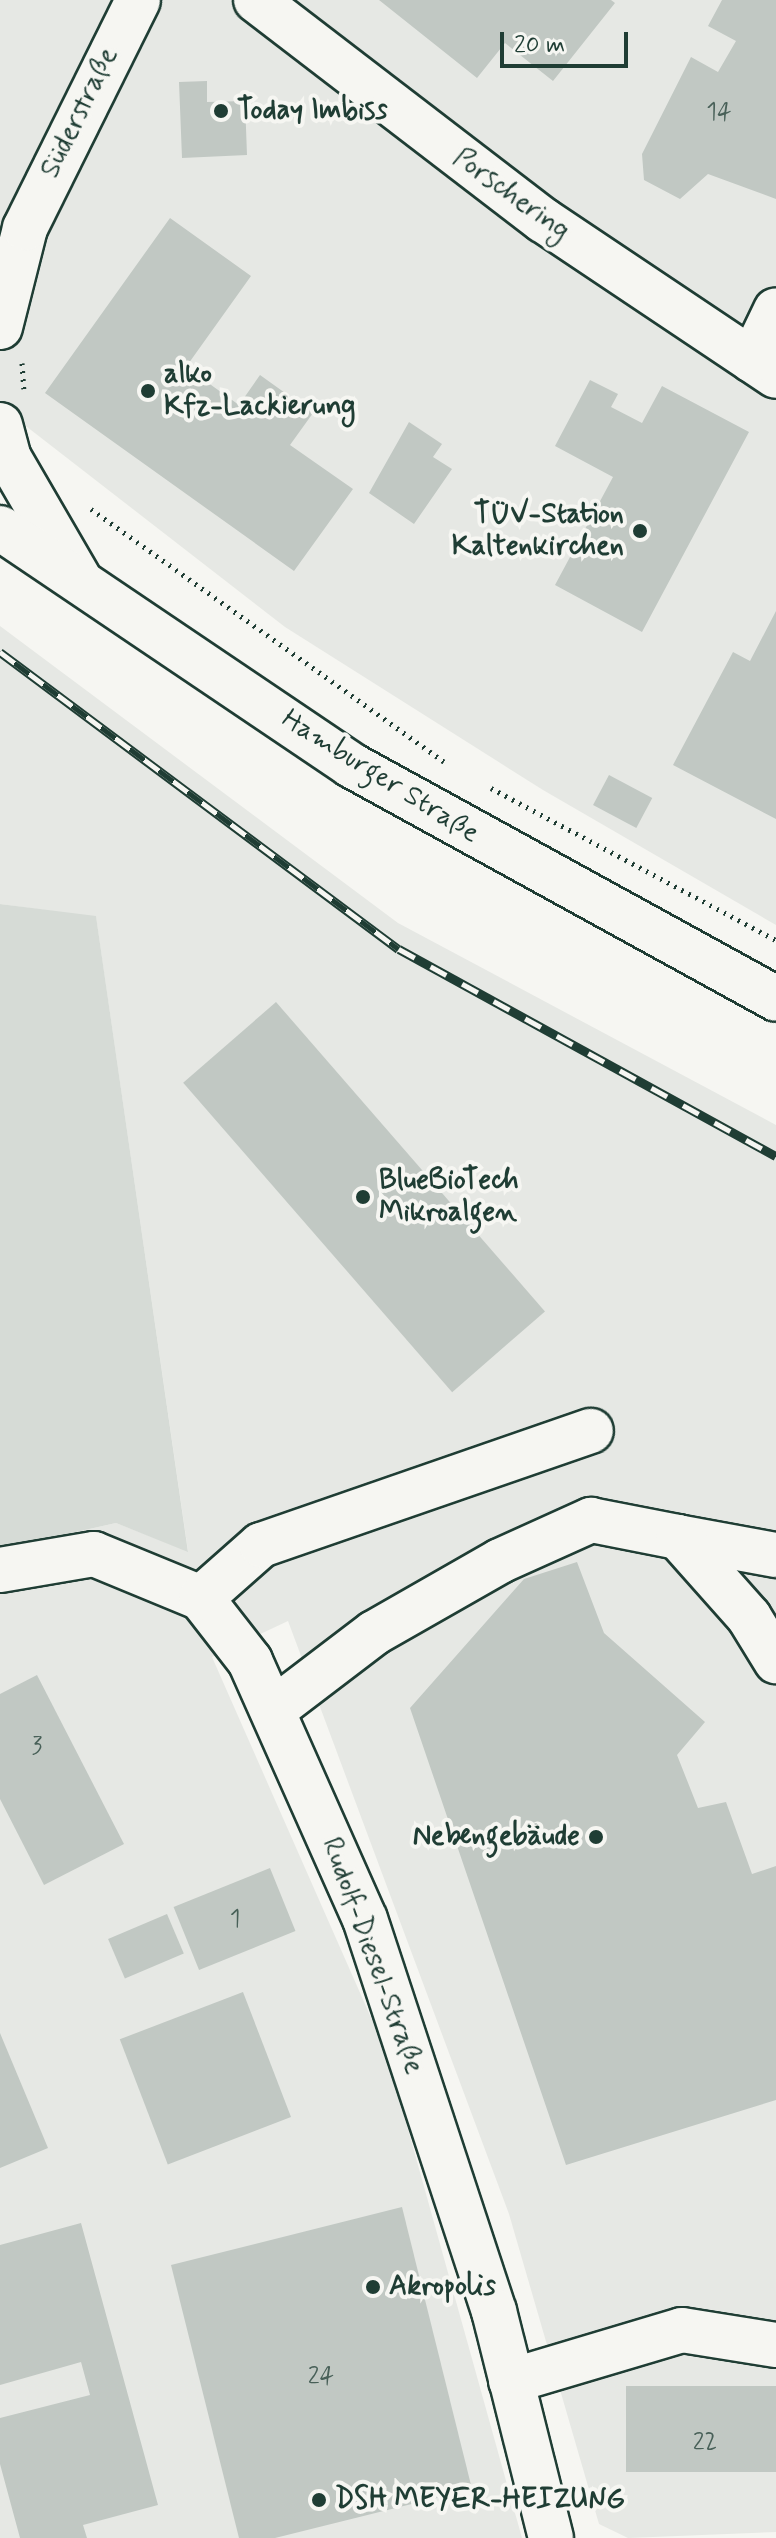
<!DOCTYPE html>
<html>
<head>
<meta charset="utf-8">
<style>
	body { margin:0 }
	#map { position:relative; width:776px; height:2538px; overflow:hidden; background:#f6f6f2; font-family:Mynerve,sans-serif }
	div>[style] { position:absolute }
	.built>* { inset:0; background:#e6e8e4 }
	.green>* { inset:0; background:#d6dbd6 }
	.building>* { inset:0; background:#c1c8c3; transform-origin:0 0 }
	.path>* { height:5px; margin-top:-2.5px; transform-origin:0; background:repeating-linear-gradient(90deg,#1f3d34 0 2px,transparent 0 8px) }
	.roads { filter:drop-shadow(2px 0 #1f3d34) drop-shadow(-2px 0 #1f3d34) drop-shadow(0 2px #1f3d34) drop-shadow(0 -2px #1f3d34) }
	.minor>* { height:44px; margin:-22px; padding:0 22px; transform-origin:22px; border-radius:22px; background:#f6f6f2 }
	.major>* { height:44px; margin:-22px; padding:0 22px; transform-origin:22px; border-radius:22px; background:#f6f6f2 }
	.rail>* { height:9px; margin-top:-4.5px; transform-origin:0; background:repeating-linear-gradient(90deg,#f6f6f2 0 18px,#1f3d34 0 36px); box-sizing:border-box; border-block:2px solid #1f3d34 }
	.dots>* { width:22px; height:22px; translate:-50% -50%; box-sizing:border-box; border:4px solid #f6f6f2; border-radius:50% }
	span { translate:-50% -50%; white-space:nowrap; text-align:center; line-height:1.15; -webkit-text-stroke:8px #f6f6f2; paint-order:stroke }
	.number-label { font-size:24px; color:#486058 }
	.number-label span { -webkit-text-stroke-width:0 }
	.poi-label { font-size:28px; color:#1f3d34; font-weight:700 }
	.left { translate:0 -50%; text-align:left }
	.right { translate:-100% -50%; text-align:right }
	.street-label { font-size:28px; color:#1f3d34 }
	.scale { position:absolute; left:500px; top:32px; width:128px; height:36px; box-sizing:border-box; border:4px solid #1f3d34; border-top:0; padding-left:10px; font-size:24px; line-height:28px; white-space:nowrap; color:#1f3d34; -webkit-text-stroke:6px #f6f6f2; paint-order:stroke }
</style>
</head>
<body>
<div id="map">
	<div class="built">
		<div style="clip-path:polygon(0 0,776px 0,776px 925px,543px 790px,285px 627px,0 406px)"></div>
		<div style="clip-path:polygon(0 626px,398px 923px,776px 1125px,776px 2532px,628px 2538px,599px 2524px,509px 2214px,288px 1621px,212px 1657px,387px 2054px,522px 2538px,0 2538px,0 1549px,116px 1523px,188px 1551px,96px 917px,0 904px)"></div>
	</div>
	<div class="green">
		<div style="clip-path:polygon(0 904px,96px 916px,188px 1552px,116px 1523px,0 1549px)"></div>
	</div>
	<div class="building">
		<div style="clip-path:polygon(379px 0,611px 0,615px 3px,553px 81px,505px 43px,477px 78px)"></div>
		<div style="clip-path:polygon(722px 0,776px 0,776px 199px,708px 174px,680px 199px,644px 180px,642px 154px,691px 57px,718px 72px,736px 41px,708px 26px)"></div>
		<div style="clip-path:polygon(207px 81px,207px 102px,245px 101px,247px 155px,182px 158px,179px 82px)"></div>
		<div style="clip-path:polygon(170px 218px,251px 276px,186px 367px,239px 405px,260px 375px,313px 413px,290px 445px,353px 489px,294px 571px,45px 393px)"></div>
		<div style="clip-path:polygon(590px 380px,618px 394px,611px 407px,642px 423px,662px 386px,749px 432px,642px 632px,555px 585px,613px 477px,555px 446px)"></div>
		<div style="clip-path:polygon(409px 422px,442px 444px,433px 457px,452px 469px,414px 524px,369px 493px)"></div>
		<div style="clip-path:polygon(776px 611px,776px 819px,673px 765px,733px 652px,750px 661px)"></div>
		<div style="left:609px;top:775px;width:49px;height:34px;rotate:28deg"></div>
		<div style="left:276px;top:1002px;width:410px;height:123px;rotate:49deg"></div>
		<div style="clip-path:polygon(577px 1562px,604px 1633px,705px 1722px,677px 1755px,698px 1808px,726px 1802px,752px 1874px,776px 1866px,776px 2100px,566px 2165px,410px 1708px,524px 1579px)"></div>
		<div style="clip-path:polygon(37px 1675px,124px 1844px,44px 1885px,0 1799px,0 1694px)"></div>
		<div style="left:270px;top:1868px;width:68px;height:104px;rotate:68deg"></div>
		<div style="left:167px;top:1914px;width:43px;height:64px;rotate:67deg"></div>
		<div style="left:243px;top:1992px;width:134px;height:132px;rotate:69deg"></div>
		<div style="clip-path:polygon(0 2033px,48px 2148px,0 2168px)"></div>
		<div style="clip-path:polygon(402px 2207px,472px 2489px,275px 2538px,239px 2538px,171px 2265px)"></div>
		<div style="clip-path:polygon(81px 2223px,158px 2505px,83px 2525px,87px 2538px,20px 2538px,0 2464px,0 2418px,90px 2395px,81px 2362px,0 2385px,0 2245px)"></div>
		<div style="left:776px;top:2386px;width:86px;height:150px;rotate:90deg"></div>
	</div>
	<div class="path">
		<div style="left:22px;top:363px;width:26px;rotate:86deg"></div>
		<div style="left:91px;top:509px;width:434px;rotate:35.6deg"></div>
		<div style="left:491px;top:788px;width:323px;rotate:28.1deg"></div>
	</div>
	<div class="roads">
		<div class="minor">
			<div style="left:256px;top:0;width:362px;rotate:37.5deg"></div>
			<div style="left:543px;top:220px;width:280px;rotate:33.8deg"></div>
			<div style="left:0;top:327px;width:102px;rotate:-75.8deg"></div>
			<div style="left:25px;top:228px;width:254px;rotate:-63.6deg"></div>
			<div style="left:752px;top:360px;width:55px;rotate:-64.4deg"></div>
			<div style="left:0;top:425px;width:34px;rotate:75deg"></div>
			<div style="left:9px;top:458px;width:138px;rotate:59.9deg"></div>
			<div style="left:678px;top:1537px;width:100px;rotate:10.4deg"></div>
			<div style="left:0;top:1570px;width:95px;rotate:-9.7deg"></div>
			<div style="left:94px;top:1554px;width:116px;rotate:22.4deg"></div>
			<div style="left:201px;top:1598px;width:80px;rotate:52.1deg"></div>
			<div style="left:250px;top:1661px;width:282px;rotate:66deg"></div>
			<div style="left:365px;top:1919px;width:413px;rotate:71.8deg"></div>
			<div style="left:494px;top:2311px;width:234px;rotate:75.9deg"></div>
			<div style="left:201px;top:1598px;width:80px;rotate:-41.5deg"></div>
			<div style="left:261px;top:1545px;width:349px;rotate:-19.1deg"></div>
			<div style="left:273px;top:1710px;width:127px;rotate:-37.3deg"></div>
			<div style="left:374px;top:1633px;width:145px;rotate:-29.7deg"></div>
			<div style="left:500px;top:1561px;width:100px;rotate:-24.3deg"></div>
			<div style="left:591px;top:1520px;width:89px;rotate:11.1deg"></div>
			<div style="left:678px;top:1537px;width:107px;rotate:48.4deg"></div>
			<div style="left:749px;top:1617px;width:52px;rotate:58.5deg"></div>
			<div style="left:511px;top:2381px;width:178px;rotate:-16.6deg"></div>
			<div style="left:682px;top:2330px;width:95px;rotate:9.1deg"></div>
		</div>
		<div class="major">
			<div style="left:0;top:528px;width:424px;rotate:34deg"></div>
			<div style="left:351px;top:765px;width:485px;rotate:28.8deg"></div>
		</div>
	</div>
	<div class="rail">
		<div style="left:0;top:652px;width:497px;rotate:36.7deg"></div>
		<div style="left:399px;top:949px;width:430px;rotate:28.8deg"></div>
	</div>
	<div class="dots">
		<div style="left:221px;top:111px;background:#1f3d34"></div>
		<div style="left:148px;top:391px;background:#1f3d34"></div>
		<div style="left:640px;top:531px;background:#1f3d34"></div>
		<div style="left:363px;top:1197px;background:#1f3d34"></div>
		<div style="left:596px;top:1837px;background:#1f3d34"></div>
		<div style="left:373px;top:2287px;background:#1f3d34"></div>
		<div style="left:319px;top:2500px;background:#1f3d34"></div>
	</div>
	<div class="number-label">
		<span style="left:719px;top:113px">14</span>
		<span style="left:37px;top:1747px">3</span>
		<span style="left:235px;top:1920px">1</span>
		<span style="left:321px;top:2377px">24</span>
		<span style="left:705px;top:2443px">22</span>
	</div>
	<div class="poi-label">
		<span class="left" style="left:237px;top:111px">Today Imbiss</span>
		<span class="left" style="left:164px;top:391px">alko<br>Kfz-Lackierung</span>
		<span class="right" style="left:624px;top:531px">TÜV-Station<br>Kaltenkirchen</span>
		<span class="left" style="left:379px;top:1197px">BlueBioTech<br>Mikroalgen</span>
		<span class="right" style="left:580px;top:1837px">Nebengebäude</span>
		<span class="left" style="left:389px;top:2287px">Akropolis</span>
		<span class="left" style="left:335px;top:2500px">DSH MEYER-HEIZUNG</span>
	</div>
	<div class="street-label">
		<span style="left:80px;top:113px;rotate:-64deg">Süderstraße</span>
		<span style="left:511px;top:195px;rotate:36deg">Porschering</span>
		<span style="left:380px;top:777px;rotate:32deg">Hamburger Straße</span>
		<span style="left:372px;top:1956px;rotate:70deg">Rudolf-Diesel-Straße</span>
	</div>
	<div class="scale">20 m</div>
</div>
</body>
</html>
